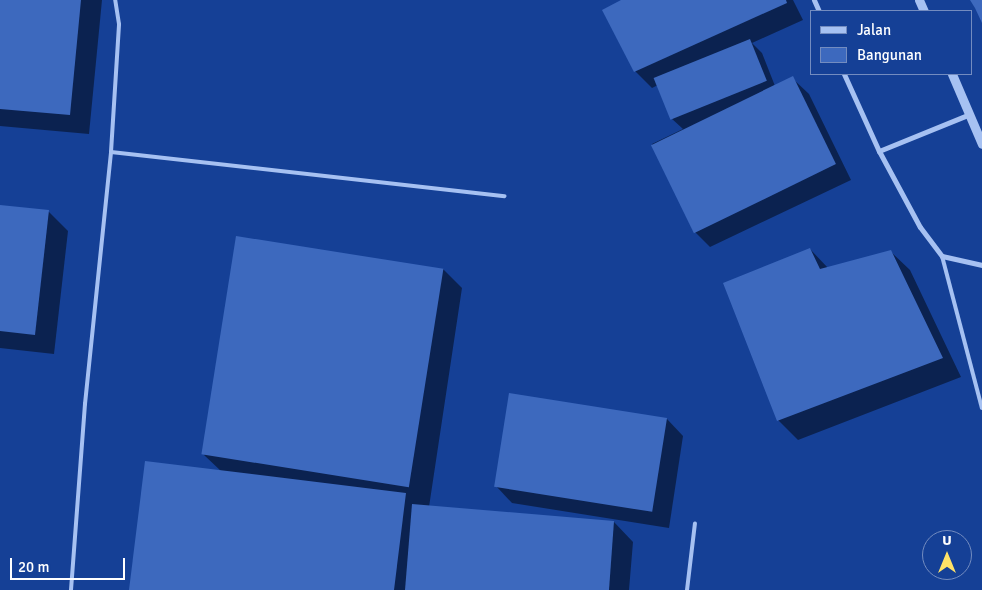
<!DOCTYPE html>
<html>
<head>
<meta charset="utf-8">
<style>
	body { margin:0 }
	#map { position:relative; width:982px; height:590px; overflow:hidden; background:#154096; font-family:Signika,sans-serif }
	div>[style] { position:absolute }
	.shadow>* { inset:0; background:#0007 }
	.building>* { inset:0; background:#3d69be; transform-origin:0 0 }
	.service>* { height:4px; margin:-2px; padding:0 2px; transform-origin:2px; border-radius:2px; background:#a6c1f2 }
	.minor>* { height:5px; margin:-2.5px; padding:0 2.5px; transform-origin:2.5px; border-radius:2.5px; background:#a6c1f2 }
	.tertiary>* { height:9px; margin:-4.5px; padding:0 4.5px; transform-origin:4.5px; border-radius:4.5px; background:#a6c1f2 }
	span { translate:-50% -50%; white-space:nowrap; text-align:center; line-height:1.15; -webkit-text-stroke:4px #154096; paint-order:stroke }
	.legend { position:absolute; left:810px; top:10px; width:162px; height:65px; box-sizing:border-box; background:#154096; border:1px solid #738cc0; margin:0; padding:6px 9px; list-style:none; font-size:15px; color:#fff }
	.legend li { display:flex; align-items:center; gap:10px; height:25px }
	.legend b { width:25px; border:1px solid #738cc0 }
	.north { position:absolute; left:922px; top:530px; width:50px; height:50px; box-sizing:border-box; background:#154096; border:1px solid #738cc0; border-radius:50%; rotate:0deg; font-size:14px; font-weight:700; line-height:20px; text-align:center; color:#fff }
	.north::after { content:''; display:block; margin:auto; width:18px; height:22px; background:#ffe267; clip-path:polygon(50% 0,100% 100%,50% 72%,0 100%) }
	.scale { position:absolute; left:10px; top:558px; width:115px; height:22px; box-sizing:border-box; border:2px solid #fff; border-top:0; padding-left:6px; font-size:15px; line-height:18px; white-space:nowrap; color:#fff; -webkit-text-stroke:4px #154096; paint-order:stroke }
</style>
</head>
<body>
<div id="map">
	<div class="shadow">
		<div style="clip-path:polygon(0 0,102px 0,89px 134px,0 126px)"></div>
		<div style="clip-path:polygon(623px 0,793px 0,803px 20px,752px 43px,762px 53px,775px 86px,792px 78px,809px 94px,851px 180px,710px 247px,693px 230px,652px 144px,683px 129px,671px 118px,658px 85px,652px 88px,635px 71px)"></div>
		<div style="clip-path:polygon(0 206px,49px 212px,68px 231px,54px 354px,0 348px)"></div>
		<div style="clip-path:polygon(810px 249px,828px 268px,890px 251px,910px 270px,961px 377px,798px 440px,778px 420px)"></div>
		<div style="clip-path:polygon(443px 269px,462px 288px,429px 507px,614px 522px,633px 542px,629px 590px,131px 590px,222px 472px,204px 455px)"></div>
		<div style="clip-path:polygon(667px 419px,683px 436px,669px 528px,512px 503px,496px 486px)"></div>
	</div>
	<div class="building">
		<div style="clip-path:polygon(0 0,81px 0,70px 115px,0 109px)"></div>
		<div style="clip-path:polygon(621px 0,786px 0,787px 3px,634px 72px,602px 10px)"></div>
		<div style="clip-path:polygon(970px 0,982px 0,982px 23px,975px 8px)"></div>
		<div style="left:750px;top:39px;width:45px;height:104px;rotate:68deg"></div>
		<div style="left:793px;top:76px;width:98px;height:158px;rotate:64deg"></div>
		<div style="clip-path:polygon(0 205px,49px 210px,35px 335px,0 331px)"></div>
		<div style="left:236px;top:236px;width:210px;height:221px;rotate:9deg"></div>
		<div style="clip-path:polygon(810px 248px,820px 269px,891px 250px,943px 358px,777px 421px,723px 283px)"></div>
		<div style="left:509px;top:393px;width:160px;height:95px;rotate:9deg"></div>
		<div style="clip-path:polygon(145px 461px,406px 493px,394px 590px,129px 590px)"></div>
		<div style="clip-path:polygon(412px 504px,614px 521px,609px 590px,405px 590px)"></div>
	</div>
	<div class="service">
		<div style="left:111px;top:152px;width:396px;rotate:6.4deg"></div>
		<div style="left:942px;top:256px;width:157px;rotate:75.3deg"></div>
		<div style="left:71px;top:590px;width:187px;rotate:-85.7deg"></div>
		<div style="left:85px;top:404px;width:253px;rotate:-84.1deg"></div>
		<div style="left:111px;top:152px;width:128px;rotate:-86.4deg"></div>
		<div style="left:119px;top:24px;width:24px;rotate:-99deg"></div>
		<div style="left:687px;top:590px;width:67px;rotate:-83.2deg"></div>
	</div>
	<div class="minor">
		<div style="left:814px;top:0;width:12px;rotate:66deg"></div>
		<div style="left:844px;top:74px;width:85px;rotate:65.6deg"></div>
		<div style="left:879px;top:151px;width:86px;rotate:61.7deg"></div>
		<div style="left:920px;top:227px;width:36px;rotate:53deg"></div>
		<div style="left:942px;top:256px;width:41px;rotate:12.7deg"></div>
		<div style="left:879px;top:151px;width:98px;rotate:-22.1deg"></div>
	</div>
	<div class="tertiary">
		<div style="left:919px;top:0;width:12px;rotate:66deg"></div>
		<div style="left:952px;top:74px;width:76px;rotate:66.8deg"></div>
	</div>
	<ul class="legend">
	<li><b style="height:6px;background:#a6c1f2"></b>Jalan</li>
	<li><b style="height:14px;background:#3d69be"></b>Bangunan</li>
	</ul>
	<div class="north">U</div>
	<div class="scale">20 m</div>
</div>
</body>
</html>
